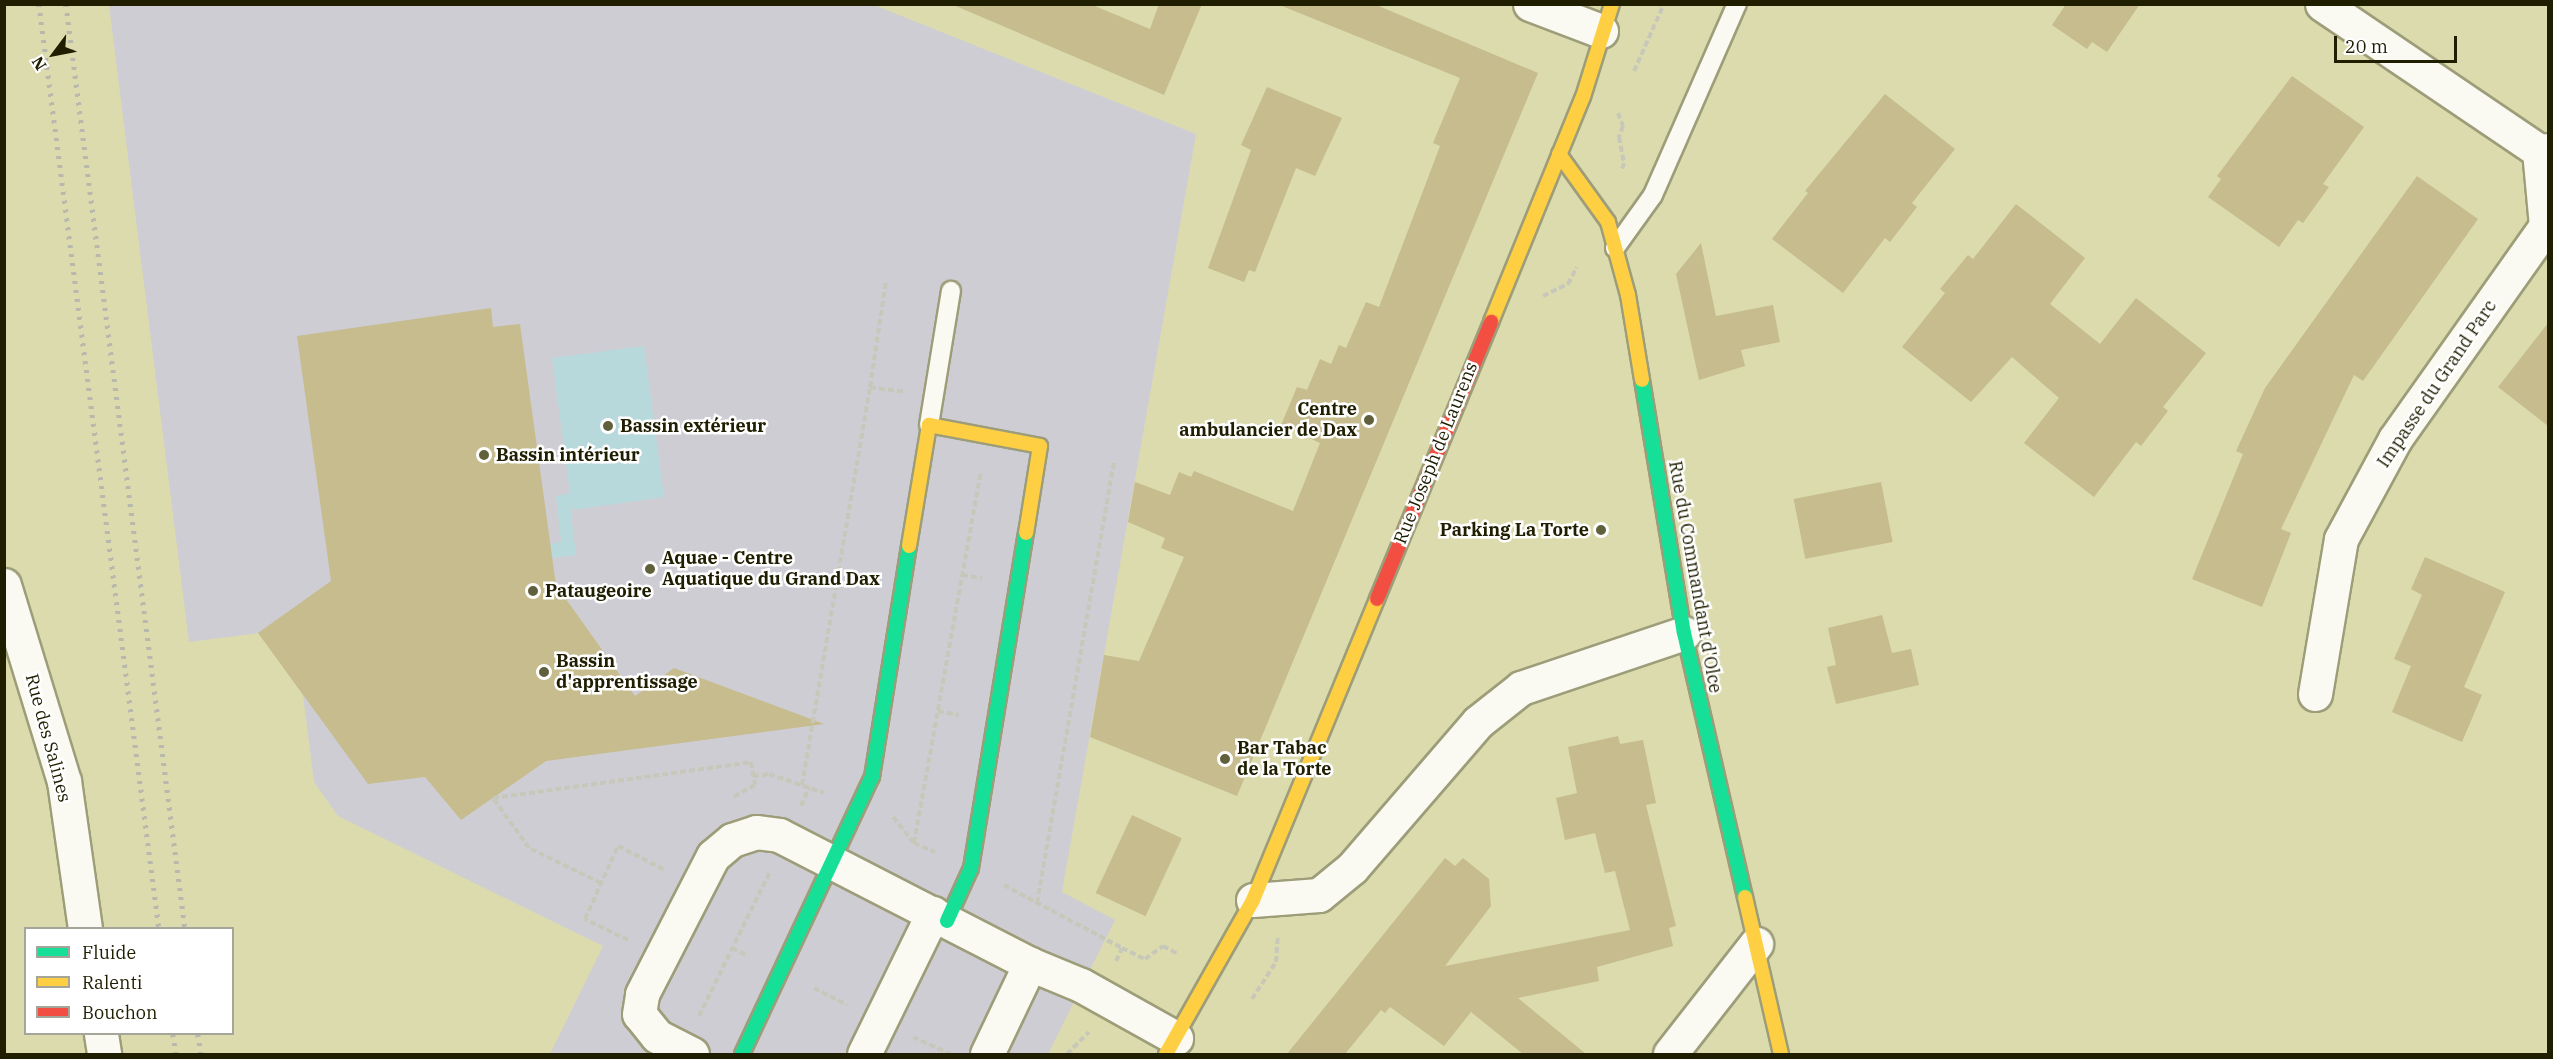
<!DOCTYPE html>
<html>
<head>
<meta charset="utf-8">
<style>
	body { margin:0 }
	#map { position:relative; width:2553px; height:1059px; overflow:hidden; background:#dbdbae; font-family:"IBM Plex Serif",serif }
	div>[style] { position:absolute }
	.green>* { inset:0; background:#cfcdd4 }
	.water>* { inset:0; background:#b7d9dc }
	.building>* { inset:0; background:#c6bc8e; transform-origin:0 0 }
	.path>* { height:4px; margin-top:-2px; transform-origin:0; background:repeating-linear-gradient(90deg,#c7c7ba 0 6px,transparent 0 9px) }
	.roads { filter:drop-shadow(2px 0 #9d9d79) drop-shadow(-2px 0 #9d9d79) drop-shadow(0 2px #9d9d79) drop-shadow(0 -2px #9d9d79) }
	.lane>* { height:18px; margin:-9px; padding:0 9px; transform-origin:9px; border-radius:9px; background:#fafaf3 }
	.street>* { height:33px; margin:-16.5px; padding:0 16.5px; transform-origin:16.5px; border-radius:16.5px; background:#fafaf3 }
	.fast>* { height:14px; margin:-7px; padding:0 7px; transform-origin:7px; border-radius:7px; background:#16e098 }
	.slow>* { height:14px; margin:-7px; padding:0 7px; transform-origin:7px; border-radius:7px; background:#ffcf43 }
	.jam>* { height:14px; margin:-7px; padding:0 7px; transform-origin:7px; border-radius:7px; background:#f24e42 }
	.rail>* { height:4.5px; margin-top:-2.25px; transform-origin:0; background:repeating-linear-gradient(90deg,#b8b8ad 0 3px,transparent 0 9px) }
	.dots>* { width:16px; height:16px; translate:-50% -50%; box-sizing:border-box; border:3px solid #fff; border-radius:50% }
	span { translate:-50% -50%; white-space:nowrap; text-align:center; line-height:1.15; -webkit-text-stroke:5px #fff; paint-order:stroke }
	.street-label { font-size:18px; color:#1f1e00 }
	.poi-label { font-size:18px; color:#1f1e00; font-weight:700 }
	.right { translate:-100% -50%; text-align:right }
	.left { translate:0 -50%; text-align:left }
	.frame { position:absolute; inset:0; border:6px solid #1f1e00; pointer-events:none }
	.legend { position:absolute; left:24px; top:927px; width:210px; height:108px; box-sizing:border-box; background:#fff; border:2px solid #a5a599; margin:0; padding:8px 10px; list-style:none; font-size:18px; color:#1f1e00 }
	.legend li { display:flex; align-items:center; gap:12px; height:30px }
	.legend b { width:30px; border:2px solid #a5a599 }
	.north { position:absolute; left:24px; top:24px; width:60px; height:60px; -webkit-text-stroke:4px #fff; paint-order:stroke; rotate:238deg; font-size:16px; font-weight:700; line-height:24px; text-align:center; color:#1f1e00 }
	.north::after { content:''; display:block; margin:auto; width:21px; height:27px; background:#1f1e00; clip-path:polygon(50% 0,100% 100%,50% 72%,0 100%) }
	.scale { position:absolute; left:2334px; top:36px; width:123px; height:27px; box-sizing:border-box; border:3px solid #1f1e00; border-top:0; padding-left:8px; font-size:18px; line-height:21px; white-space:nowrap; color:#1f1e00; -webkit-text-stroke:4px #fff; paint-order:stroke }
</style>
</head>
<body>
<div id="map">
	<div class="green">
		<div style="clip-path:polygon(109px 5px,874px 5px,1196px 134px,1062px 892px,1115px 920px,1048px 1054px,550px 1054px,603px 946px,338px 816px,314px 782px,303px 695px,259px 633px,189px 642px)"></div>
	</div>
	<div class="water">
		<div style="clip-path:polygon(644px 346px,664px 497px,573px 510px,570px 506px,576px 555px,552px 558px,550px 544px,561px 542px,556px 496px,570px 493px,552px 358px)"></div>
	</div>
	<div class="building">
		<div style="clip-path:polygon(951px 4px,1090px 4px,1150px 29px,1159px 4px,1202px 4px,1164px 95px)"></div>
		<div style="clip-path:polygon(1277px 4px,1374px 4px,1538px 73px,1237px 796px,1090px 737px,1104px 655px,1139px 661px,1184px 557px,1161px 548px,1165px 538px,1128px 522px,1135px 482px,1170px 495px,1179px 472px,1191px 477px,1194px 471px,1293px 511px,1320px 443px,1281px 425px,1297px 387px,1307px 390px,1320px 359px,1331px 364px,1339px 345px,1346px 348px,1366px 302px,1379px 307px,1440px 146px,1433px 143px,1460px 78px)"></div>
		<div style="clip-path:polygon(2066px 4px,2140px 4px,2107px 52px,2092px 42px,2087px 49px,2052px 25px)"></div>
		<div style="clip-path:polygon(2292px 76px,2364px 127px,2323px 184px,2329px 187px,2303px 223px,2298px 220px,2279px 247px,2208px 197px,2221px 179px,2217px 176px)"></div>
		<div style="clip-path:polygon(1267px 87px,1342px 118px,1315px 176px,1296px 168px,1255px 272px,1249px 270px,1244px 282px,1208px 268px,1251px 150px,1241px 145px)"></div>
		<div style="clip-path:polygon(1885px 94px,1955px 149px,1912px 203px,1917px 207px,1890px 242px,1885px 238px,1843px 293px,1772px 239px,1808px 193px,1805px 191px)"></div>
		<div style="clip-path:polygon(2417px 176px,2478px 219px,2363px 381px,2354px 375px,2281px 529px,2291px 533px,2262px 607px,2192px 579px,2243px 454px,2236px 451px,2265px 388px)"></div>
		<div style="clip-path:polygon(2016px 204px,2085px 258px,2050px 304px,2100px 344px,2136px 298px,2206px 353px,2163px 407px,2168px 411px,2141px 446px,2136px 442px,2094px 497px,2024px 443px,2059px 398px,2012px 357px,1971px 402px,1902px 347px,1945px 293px,1940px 289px,1968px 255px,1973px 259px)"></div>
		<div style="clip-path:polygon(1701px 243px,1716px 316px,1773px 305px,1780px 342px,1741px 350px,1745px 366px,1699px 380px,1676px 274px)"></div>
		<div style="clip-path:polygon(491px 308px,493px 327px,520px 324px,556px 585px,635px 696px,674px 668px,824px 724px,546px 761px,461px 820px,425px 777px,368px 784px,258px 633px,331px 581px,297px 336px)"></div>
		<div style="clip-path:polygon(2548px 323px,2548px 426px,2498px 387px)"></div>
		<div style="left:1881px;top:482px;width:61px;height:89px;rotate:79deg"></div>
		<div style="clip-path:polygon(2425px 557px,2505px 592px,2464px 687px,2482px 695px,2462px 742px,2392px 712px,2411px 666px,2394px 659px,2422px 595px,2411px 589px)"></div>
		<div style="clip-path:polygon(1882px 615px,1892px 653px,1911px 649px,1919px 685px,1836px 704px,1827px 667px,1836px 665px,1828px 628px)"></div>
		<div style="clip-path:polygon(1618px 736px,1620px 744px,1643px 740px,1656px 803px,1646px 805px,1676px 926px,1669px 928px,1673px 946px,1597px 967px,1599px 981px,1518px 998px,1586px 1054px,1523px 1054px,1471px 1012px,1444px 1046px,1390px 1007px,1385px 1013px,1381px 1010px,1345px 1054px,1287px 1054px,1445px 858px,1455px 866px,1463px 858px,1489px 879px,1491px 906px,1445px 966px,1630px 930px,1615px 871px,1605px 873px,1595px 833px,1565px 840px,1556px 798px,1577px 793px,1568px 747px)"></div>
		<div style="left:1132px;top:815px;width:55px;height:86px;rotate:25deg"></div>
	</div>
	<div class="path">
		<div style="left:1634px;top:71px;width:73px;rotate:-65.9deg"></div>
		<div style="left:1618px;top:113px;width:14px;rotate:69deg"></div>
		<div style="left:1623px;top:126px;width:12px;rotate:110deg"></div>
		<div style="left:1619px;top:137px;width:26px;rotate:79deg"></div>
		<div style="left:1624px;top:163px;width:9px;rotate:108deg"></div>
		<div style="left:1543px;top:296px;width:28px;rotate:-26deg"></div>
		<div style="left:1568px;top:284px;width:19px;rotate:-62deg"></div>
		<div style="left:870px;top:387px;width:107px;rotate:-81.4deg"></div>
		<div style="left:962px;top:575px;width:20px;rotate:9deg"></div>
		<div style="left:938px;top:711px;width:21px;rotate:11deg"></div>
		<div style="left:753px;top:776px;width:16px;rotate:-7deg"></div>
		<div style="left:769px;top:774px;width:58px;rotate:19.1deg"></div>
		<div style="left:802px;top:785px;width:404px;rotate:-80.3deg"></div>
		<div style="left:870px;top:387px;width:35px;rotate:8deg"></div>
		<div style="left:801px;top:806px;width:21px;rotate:-67deg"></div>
		<div style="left:893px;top:817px;width:33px;rotate:51deg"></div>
		<div style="left:914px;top:843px;width:23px;rotate:23deg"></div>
		<div style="left:914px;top:843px;width:377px;rotate:-79.8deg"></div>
		<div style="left:601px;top:883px;width:80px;rotate:-154.1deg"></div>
		<div style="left:529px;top:848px;width:62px;rotate:-125.8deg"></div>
		<div style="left:493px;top:798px;width:260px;rotate:-7.9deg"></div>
		<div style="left:751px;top:762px;width:23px;rotate:80deg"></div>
		<div style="left:755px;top:785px;width:25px;rotate:151deg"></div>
		<div style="left:1004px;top:885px;width:134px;rotate:28.1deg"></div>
		<div style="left:1037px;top:903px;width:450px;rotate:-80.1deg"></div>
		<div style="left:628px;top:940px;width:48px;rotate:-154deg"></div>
		<div style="left:585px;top:919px;width:80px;rotate:-65.7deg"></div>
		<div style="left:618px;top:846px;width:53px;rotate:27.1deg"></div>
		<div style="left:732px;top:948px;width:18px;rotate:27deg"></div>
		<div style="left:1116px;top:961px;width:14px;rotate:-65deg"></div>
		<div style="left:1122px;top:948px;width:25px;rotate:26deg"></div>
		<div style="left:1145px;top:959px;width:22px;rotate:-36deg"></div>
		<div style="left:1163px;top:946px;width:17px;rotate:28deg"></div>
		<div style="left:814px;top:988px;width:37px;rotate:27deg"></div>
		<div style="left:1252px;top:999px;width:44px;rotate:-57deg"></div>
		<div style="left:1276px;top:962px;width:27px;rotate:-86deg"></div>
		<div style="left:699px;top:1016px;width:161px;rotate:-63.8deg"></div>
		<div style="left:913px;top:1037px;width:41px;rotate:24.7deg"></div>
		<div style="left:1067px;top:1054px;width:31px;rotate:-45deg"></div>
	</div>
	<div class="roads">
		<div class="lane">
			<div style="left:1615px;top:248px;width:65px;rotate:-54.4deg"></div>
			<div style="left:1653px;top:195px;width:209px;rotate:-66.3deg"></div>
			<div style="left:929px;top:425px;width:136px;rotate:-80.7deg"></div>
		</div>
		<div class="street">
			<div style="left:1530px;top:4px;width:76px;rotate:20.8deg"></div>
			<div style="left:2322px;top:4px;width:262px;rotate:34.1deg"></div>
			<div style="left:2539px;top:151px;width:9px;rotate:-6deg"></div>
			<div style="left:4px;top:585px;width:205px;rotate:73deg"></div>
			<div style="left:64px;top:781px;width:148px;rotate:81.9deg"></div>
			<div style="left:2315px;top:694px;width:157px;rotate:-80.5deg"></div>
			<div style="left:2341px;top:539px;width:114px;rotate:-61.6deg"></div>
			<div style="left:2395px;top:439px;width:261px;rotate:-54.7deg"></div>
			<div style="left:2546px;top:226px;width:75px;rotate:-95.3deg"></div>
			<div style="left:1253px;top:900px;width:66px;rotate:-4.3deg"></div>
			<div style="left:1319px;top:895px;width:43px;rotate:-39.3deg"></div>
			<div style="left:1352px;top:868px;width:193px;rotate:-49.2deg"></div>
			<div style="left:1478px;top:722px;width:55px;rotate:-38.3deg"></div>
			<div style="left:1521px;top:688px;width:172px;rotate:-18.6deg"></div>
			<div style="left:101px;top:1034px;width:20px;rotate:81deg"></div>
			<div style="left:692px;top:1054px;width:39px;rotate:-153deg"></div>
			<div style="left:657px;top:1036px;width:28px;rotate:-129deg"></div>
			<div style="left:639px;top:1014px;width:20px;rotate:-81deg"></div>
			<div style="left:642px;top:994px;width:155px;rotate:-62.8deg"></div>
			<div style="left:713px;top:856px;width:25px;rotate:-40deg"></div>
			<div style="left:732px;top:840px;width:25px;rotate:-18deg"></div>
			<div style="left:756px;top:832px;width:23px;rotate:7deg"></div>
			<div style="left:779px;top:835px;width:282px;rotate:27.2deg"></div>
			<div style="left:1030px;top:964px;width:55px;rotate:22.4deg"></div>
			<div style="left:1081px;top:985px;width:109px;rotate:29.2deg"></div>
			<div style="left:864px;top:1054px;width:157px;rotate:-63.9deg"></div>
			<div style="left:987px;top:1054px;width:100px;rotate:-64.5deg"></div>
			<div style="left:1670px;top:1054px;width:140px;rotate:-52deg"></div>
		</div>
		<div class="fast">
			<div style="left:1642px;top:380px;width:256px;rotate:80.6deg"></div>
			<div style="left:1684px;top:633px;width:271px;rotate:77deg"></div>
			<div style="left:947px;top:921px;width:58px;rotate:-65.6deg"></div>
			<div style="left:971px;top:868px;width:339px;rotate:-80.7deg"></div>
			<div style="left:742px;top:1054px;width:306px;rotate:-64.9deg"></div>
			<div style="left:872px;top:777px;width:234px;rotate:-80.9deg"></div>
		</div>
		<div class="slow">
			<div style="left:1559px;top:154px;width:84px;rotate:54.2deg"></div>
			<div style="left:1608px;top:222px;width:76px;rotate:74.7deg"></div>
			<div style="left:1628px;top:295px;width:86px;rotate:80.6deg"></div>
			<div style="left:1491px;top:322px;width:243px;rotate:-67.8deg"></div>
			<div style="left:1583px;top:97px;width:97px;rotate:-72.7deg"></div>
			<div style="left:909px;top:546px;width:123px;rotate:-80.6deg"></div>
			<div style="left:929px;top:425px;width:113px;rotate:10.7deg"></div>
			<div style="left:1040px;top:446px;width:88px;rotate:99.1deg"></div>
			<div style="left:1745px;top:897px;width:161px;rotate:77.1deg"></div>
			<div style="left:1166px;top:1054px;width:177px;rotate:-60.5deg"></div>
			<div style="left:1253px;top:900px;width:326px;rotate:-67.6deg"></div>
		</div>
		<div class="jam">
			<div style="left:1377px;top:599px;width:300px;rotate:-67.6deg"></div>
		</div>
	</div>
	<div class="rail">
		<div style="left:39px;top:4px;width:932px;rotate:82.6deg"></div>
		<div style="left:66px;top:4px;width:932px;rotate:82.66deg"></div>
		<div style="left:173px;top:1034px;width:20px;rotate:81deg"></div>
		<div style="left:198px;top:1034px;width:20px;rotate:81deg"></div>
	</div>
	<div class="dots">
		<div style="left:1369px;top:420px;background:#61603d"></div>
		<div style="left:608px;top:426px;background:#61603d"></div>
		<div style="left:484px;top:455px;background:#61603d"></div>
		<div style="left:1601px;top:530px;background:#61603d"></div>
		<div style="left:650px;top:569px;background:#61603d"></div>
		<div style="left:533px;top:591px;background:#61603d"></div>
		<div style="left:544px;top:672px;background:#61603d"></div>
		<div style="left:1225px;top:759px;background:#61603d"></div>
	</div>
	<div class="street-label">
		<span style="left:2437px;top:384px;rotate:-56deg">Impasse du Grand Parc</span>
		<span style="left:1436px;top:453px;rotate:-68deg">Rue Joseph de Laurens</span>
		<span style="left:1695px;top:577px;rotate:80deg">Rue du Commandant d'Olce</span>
		<span style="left:48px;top:738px;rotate:75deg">Rue des Salines</span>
	</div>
	<div class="poi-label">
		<span class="right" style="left:1357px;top:420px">Centre<br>ambulancier de Dax</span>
		<span class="left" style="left:620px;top:426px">Bassin extérieur</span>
		<span class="left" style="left:496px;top:455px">Bassin intérieur</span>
		<span class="right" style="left:1589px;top:530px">Parking La Torte</span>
		<span class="left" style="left:662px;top:569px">Aquae - Centre<br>Aquatique du Grand Dax</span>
		<span class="left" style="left:545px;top:591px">Pataugeoire</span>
		<span class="left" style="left:556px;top:672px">Bassin<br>d'apprentissage</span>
		<span class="left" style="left:1237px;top:759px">Bar Tabac<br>de la Torte</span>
	</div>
	<div class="frame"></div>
	<ul class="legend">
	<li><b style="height:8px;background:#16e098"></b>Fluide</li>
	<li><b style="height:8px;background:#ffcf43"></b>Ralenti</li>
	<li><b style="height:8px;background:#f24e42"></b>Bouchon</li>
	</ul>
	<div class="north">N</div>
	<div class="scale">20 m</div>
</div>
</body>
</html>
